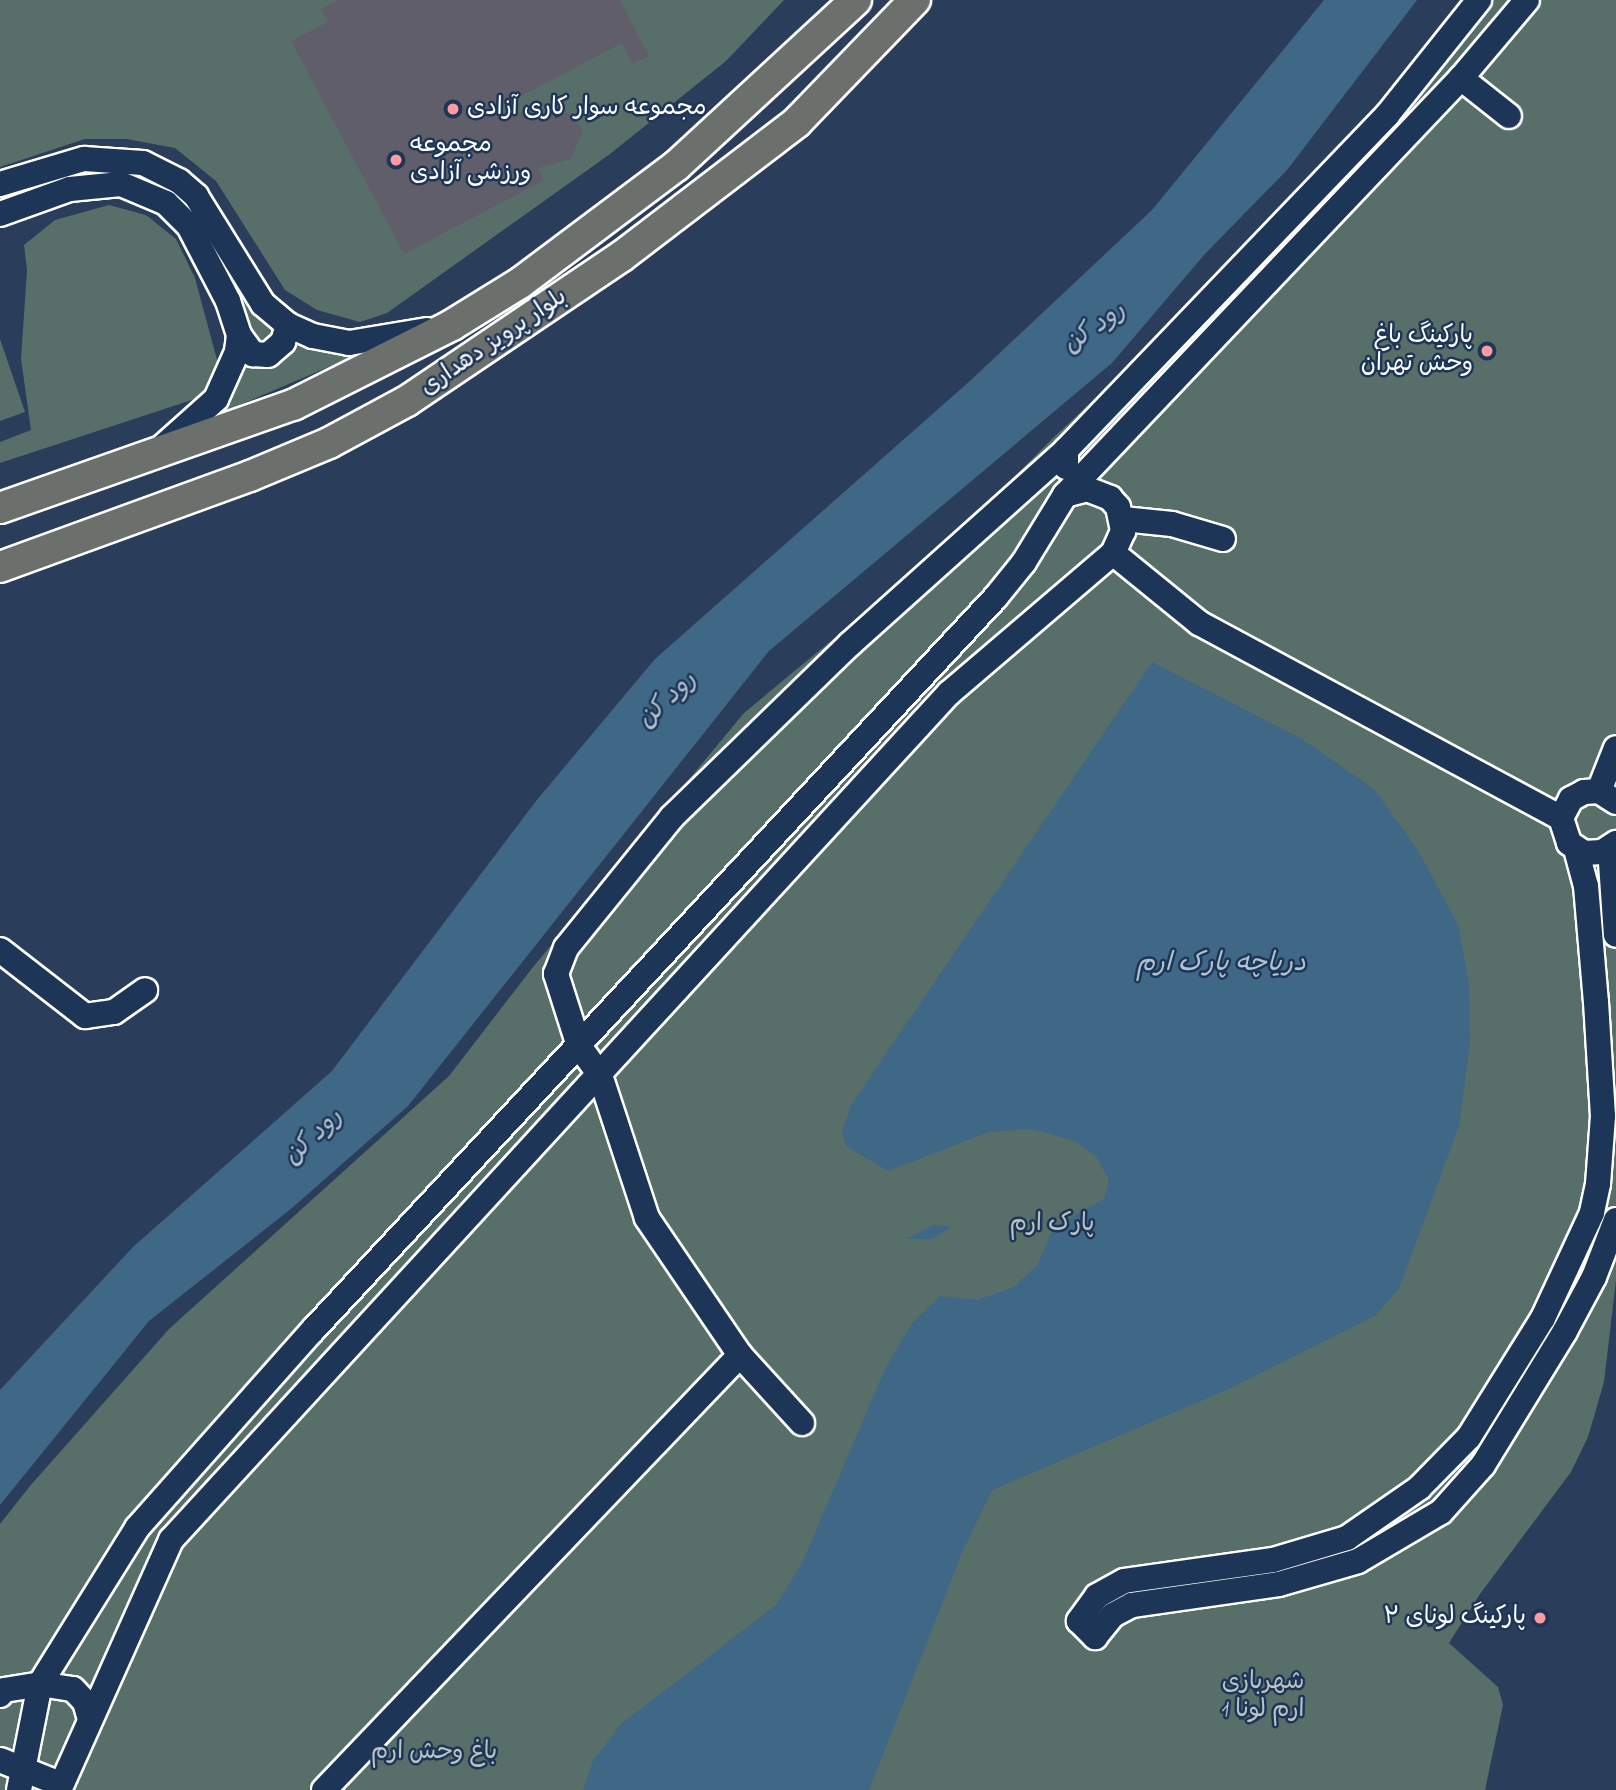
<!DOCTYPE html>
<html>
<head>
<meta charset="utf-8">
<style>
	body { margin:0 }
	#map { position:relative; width:1616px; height:1790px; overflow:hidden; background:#2a3d5b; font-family:"Indie Flower","Playpen Sans Arabic",sans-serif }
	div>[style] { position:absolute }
	.green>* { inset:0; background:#586e69 }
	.water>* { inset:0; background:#3f6886 }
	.building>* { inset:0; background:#605e6a }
	.roads { filter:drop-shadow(2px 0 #fff) drop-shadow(-2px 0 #fff) drop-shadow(0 2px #fff) drop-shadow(0 -2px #fff) }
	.minor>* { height:24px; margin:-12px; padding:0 12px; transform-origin:12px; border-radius:12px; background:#1d3557 }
	.major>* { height:30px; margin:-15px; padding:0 15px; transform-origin:15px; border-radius:15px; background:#6b706d }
	.dots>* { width:19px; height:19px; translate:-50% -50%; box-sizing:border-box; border:4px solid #1d3557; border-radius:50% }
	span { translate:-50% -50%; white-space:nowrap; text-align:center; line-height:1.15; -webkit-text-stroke:5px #1d3557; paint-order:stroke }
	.poi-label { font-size:24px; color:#fff }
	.left { translate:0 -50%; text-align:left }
	.right { translate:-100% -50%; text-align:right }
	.street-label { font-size:24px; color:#fff }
	.park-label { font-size:24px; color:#bcc5c3 }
	.water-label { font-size:26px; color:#b2c3cf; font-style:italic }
</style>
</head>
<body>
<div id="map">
	<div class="green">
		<div style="clip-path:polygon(0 0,784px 0,726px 61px,610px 154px,387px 313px,360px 322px,317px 310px,285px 290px,216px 181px,175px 148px,127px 139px,85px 139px,0 167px)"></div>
		<div style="clip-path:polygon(1462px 0,1616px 0,1616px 1280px,1604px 1382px,1588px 1437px,1571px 1472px,1480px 1594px,1449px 1643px,1498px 1687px,1503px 1705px,1485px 1790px,0 1790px,0 1524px,30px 1486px,169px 1329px,449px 1076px,533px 967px,744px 713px,943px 548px,1053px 438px,1285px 220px)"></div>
		<div style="clip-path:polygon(120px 165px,182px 194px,277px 331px,260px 351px,162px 190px,43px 190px,35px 186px,42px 179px)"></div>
		<div style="clip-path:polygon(109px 205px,146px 215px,176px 239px,195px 278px,220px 371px,204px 396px,0 463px,0 442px,31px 430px,21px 359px,27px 270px,24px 245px,55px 220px)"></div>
		<div style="clip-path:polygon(293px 336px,380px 345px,195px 424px,243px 360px)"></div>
		<div style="clip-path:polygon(0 339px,25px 412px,0 421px)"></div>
	</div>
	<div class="water">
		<div style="clip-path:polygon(1324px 0,1417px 0,1287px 170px,1204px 255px,1112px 363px,769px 651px,408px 1106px,292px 1208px,149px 1321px,0 1505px,0 1390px,133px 1247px,332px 1071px,536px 801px,655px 659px,971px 380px,1152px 210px)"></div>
		<div style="clip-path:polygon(1152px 662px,1302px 739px,1374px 789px,1419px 852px,1458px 925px,1469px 982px,1470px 1043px,1459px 1126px,1399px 1289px,1375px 1316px,1227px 1390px,992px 1490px,962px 1553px,869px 1790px,583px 1790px,593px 1761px,621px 1724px,776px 1605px,802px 1563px,885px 1369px,912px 1323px,940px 1296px,977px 1300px,1014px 1287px,1037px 1265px,1054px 1227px,1104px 1199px,1109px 1180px,1096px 1156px,1074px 1141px,1051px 1134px,1028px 1129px,989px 1132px,888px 1171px,846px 1146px,842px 1132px,851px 1105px)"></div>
		<div style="clip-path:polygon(933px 1225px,952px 1227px,932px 1239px,907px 1239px)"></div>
	</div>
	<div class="building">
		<div style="clip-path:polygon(338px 0,620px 0,649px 56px,633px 64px,622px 43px,489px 113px,569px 113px,583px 130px,571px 159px,538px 168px,544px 180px,404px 254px,291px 41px,328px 22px,321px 9px)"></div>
	</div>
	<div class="roads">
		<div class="minor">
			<div style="left:1461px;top:78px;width:61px;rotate:38.4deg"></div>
			<div style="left:0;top:184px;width:88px;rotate:-16.6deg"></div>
			<div style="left:84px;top:159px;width:59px;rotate:3.9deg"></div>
			<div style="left:143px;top:163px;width:40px;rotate:26.6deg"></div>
			<div style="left:179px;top:181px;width:23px;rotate:41deg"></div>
			<div style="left:196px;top:196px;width:127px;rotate:58.2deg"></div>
			<div style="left:263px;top:304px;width:33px;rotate:40deg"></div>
			<div style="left:288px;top:325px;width:27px;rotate:24deg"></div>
			<div style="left:313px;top:336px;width:37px;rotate:11deg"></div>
			<div style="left:349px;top:343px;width:79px;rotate:-9.5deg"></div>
			<div style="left:0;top:214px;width:74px;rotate:-19.7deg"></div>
			<div style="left:70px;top:189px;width:51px;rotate:-5.6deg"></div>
			<div style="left:121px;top:184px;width:49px;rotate:22.9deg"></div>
			<div style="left:166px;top:203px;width:33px;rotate:45deg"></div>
			<div style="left:189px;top:226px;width:85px;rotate:62.5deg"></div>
			<div style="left:228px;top:301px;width:36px;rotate:72deg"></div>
			<div style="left:239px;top:335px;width:17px;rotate:97deg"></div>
			<div style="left:237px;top:352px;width:51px;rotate:114.1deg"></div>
			<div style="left:216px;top:399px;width:75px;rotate:138.2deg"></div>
			<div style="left:239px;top:335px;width:24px;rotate:54deg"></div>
			<div style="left:253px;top:354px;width:15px;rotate:4deg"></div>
			<div style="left:268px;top:355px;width:20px;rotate:-41deg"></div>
			<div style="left:283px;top:342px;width:18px;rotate:-74deg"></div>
			<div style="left:1066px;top:467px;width:17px;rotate:-90deg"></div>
			<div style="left:1066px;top:450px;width:465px;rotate:-46.2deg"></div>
			<div style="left:1388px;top:114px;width:146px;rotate:-51.4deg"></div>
			<div style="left:1065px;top:495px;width:575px;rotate:-46.48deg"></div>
			<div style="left:1461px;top:78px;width:102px;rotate:-49.8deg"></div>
			<div style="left:1123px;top:519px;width:49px;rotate:5.8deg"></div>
			<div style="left:1172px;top:524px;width:53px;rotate:16.4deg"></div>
			<div style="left:1113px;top:553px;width:111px;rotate:39.1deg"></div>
			<div style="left:1199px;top:623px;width:411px;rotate:28.3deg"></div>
			<div style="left:1599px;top:791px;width:46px;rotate:-68.4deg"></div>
			<div style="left:1616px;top:802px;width:20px;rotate:-147deg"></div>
			<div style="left:1599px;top:791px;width:15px;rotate:176deg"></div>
			<div style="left:1584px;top:792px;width:15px;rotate:152deg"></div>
			<div style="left:1571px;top:799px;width:21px;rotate:118deg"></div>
			<div style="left:1561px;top:818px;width:26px;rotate:72deg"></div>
			<div style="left:1569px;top:843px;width:18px;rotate:34deg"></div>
			<div style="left:1584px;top:853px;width:18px;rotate:-3deg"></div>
			<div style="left:1602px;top:852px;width:17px;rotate:-33deg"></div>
			<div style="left:1610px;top:848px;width:87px;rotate:86.1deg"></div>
			<div style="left:1576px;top:849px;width:38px;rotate:75deg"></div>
			<div style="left:1586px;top:886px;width:116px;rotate:85.1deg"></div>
			<div style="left:1596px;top:1002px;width:114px;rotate:86.5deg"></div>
			<div style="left:1603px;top:1116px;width:68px;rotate:94.2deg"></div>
			<div style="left:1598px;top:1184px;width:30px;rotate:102deg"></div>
			<div style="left:1592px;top:1213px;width:116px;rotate:115deg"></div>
			<div style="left:1543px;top:1318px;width:140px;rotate:121.9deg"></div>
			<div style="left:1469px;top:1437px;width:71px;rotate:134.4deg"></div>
			<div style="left:1419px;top:1488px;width:88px;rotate:145.2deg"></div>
			<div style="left:1347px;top:1538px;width:77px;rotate:163.4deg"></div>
			<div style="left:1273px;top:1560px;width:150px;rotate:172deg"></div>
			<div style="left:1124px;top:1581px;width:31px;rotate:151deg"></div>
			<div style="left:1097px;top:1596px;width:31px;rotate:126deg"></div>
			<div style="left:1079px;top:1621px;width:23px;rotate:45deg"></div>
			<div style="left:1095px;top:1637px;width:28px;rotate:-51deg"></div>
			<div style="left:1113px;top:1615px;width:21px;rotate:-28deg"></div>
			<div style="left:1132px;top:1605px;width:148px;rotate:-8.1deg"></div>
			<div style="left:1279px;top:1584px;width:82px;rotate:-16.2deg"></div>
			<div style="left:1358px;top:1561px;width:96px;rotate:-30.6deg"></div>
			<div style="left:1441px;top:1512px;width:63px;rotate:-48.2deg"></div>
			<div style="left:1483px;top:1465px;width:157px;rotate:-58.5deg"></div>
			<div style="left:1565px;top:1331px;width:61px;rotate:-61.8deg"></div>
			<div style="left:1594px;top:1277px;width:61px;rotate:-68.9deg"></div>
			<div style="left:0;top:950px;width:108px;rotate:37.8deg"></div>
			<div style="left:85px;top:1016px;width:29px;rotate:-8deg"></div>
			<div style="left:114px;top:1012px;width:38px;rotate:-35deg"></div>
			<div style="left:802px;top:1423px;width:92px;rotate:-132.4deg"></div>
			<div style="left:740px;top:1355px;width:166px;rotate:-124.2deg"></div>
			<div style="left:647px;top:1218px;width:151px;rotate:-108.2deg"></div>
			<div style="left:600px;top:1075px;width:36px;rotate:-126deg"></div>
			<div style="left:579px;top:1046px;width:76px;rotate:-107.7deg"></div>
			<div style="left:556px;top:974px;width:28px;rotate:-69deg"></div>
			<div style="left:566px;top:948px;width:169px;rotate:-51deg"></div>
			<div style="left:672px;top:817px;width:248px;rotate:-44.2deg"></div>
			<div style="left:850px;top:644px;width:290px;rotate:-41.9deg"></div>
			<div style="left:0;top:1695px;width:6px;rotate:-51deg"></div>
			<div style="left:4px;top:1690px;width:36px;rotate:-9deg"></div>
			<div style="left:40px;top:1684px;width:33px;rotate:9deg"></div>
			<div style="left:73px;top:1689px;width:18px;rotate:47deg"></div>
			<div style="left:85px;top:1702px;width:18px;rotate:74deg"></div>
			<div style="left:0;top:1760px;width:65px;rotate:21.8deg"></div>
			<div style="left:19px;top:1790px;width:108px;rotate:-78.8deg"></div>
			<div style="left:40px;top:1684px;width:184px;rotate:-58.1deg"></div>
			<div style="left:137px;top:1528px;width:265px;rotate:-48.4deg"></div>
			<div style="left:313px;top:1330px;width:1000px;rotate:-47.03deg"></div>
			<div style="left:995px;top:598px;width:46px;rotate:-51.1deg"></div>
			<div style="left:1024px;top:562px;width:79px;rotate:-58.5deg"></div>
			<div style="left:1065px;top:495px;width:23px;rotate:-15deg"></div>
			<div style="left:1087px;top:489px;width:25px;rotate:21deg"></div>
			<div style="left:1110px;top:498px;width:12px;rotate:48deg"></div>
			<div style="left:1118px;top:507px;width:25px;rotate:78deg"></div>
			<div style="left:1123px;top:531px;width:24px;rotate:114deg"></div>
			<div style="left:1113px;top:553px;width:216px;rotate:139.5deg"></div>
			<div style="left:949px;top:693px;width:1150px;rotate:132.57deg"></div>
			<div style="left:171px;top:1540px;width:274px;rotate:114.1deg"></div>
			<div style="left:324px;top:1790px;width:602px;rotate:-46.28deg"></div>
		</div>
		<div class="major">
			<div style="left:0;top:508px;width:311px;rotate:-19.4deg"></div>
			<div style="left:293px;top:405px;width:178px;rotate:-26.7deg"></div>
			<div style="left:452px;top:325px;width:80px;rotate:-31.7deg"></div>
			<div style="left:520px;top:283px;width:195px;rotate:-36.9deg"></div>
			<div style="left:676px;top:166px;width:245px;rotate:-42.7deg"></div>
			<div style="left:0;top:567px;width:266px;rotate:-20deg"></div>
			<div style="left:250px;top:476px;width:86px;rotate:-22.7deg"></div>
			<div style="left:329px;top:443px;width:89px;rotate:-28.3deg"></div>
			<div style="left:407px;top:401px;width:259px;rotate:-34deg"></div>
			<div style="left:622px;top:256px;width:220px;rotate:-37.4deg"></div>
			<div style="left:797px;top:122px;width:170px;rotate:-46deg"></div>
		</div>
	</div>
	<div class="dots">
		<div style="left:453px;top:109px;background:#ff9aa2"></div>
		<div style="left:396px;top:160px;background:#ff9aa2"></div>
		<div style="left:1487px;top:351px;background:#ff9aa2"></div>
		<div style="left:1540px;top:1618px;background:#ff9aa2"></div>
	</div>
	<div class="poi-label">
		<span class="left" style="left:467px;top:109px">مجموعه سوار کاری آزادی</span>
		<span class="left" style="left:410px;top:160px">مجموعه<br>ورزشی آزادی</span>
		<span class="right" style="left:1473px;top:351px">پارکینگ باغ<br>وحش تهران</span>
		<span class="right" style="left:1526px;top:1618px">پارکینگ لونای ۲</span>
	</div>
	<div class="street-label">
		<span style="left:494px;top:343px;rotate:-34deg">بلوار پرویز دهداری</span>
	</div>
	<div class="park-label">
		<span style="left:1052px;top:1225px">پارک ارم</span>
		<span style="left:1263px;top:1697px">شهربازی<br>ارم لونا 1</span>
		<span style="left:434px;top:1753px">باغ وحش ارم</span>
	</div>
	<div class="water-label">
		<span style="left:1095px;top:329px;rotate:-35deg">رود کن</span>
		<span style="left:668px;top:701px;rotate:-43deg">رود کن</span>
		<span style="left:1221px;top:965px">دریاچه پارک ارم</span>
		<span style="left:314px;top:1138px;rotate:-43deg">رود کن</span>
	</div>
</div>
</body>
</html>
